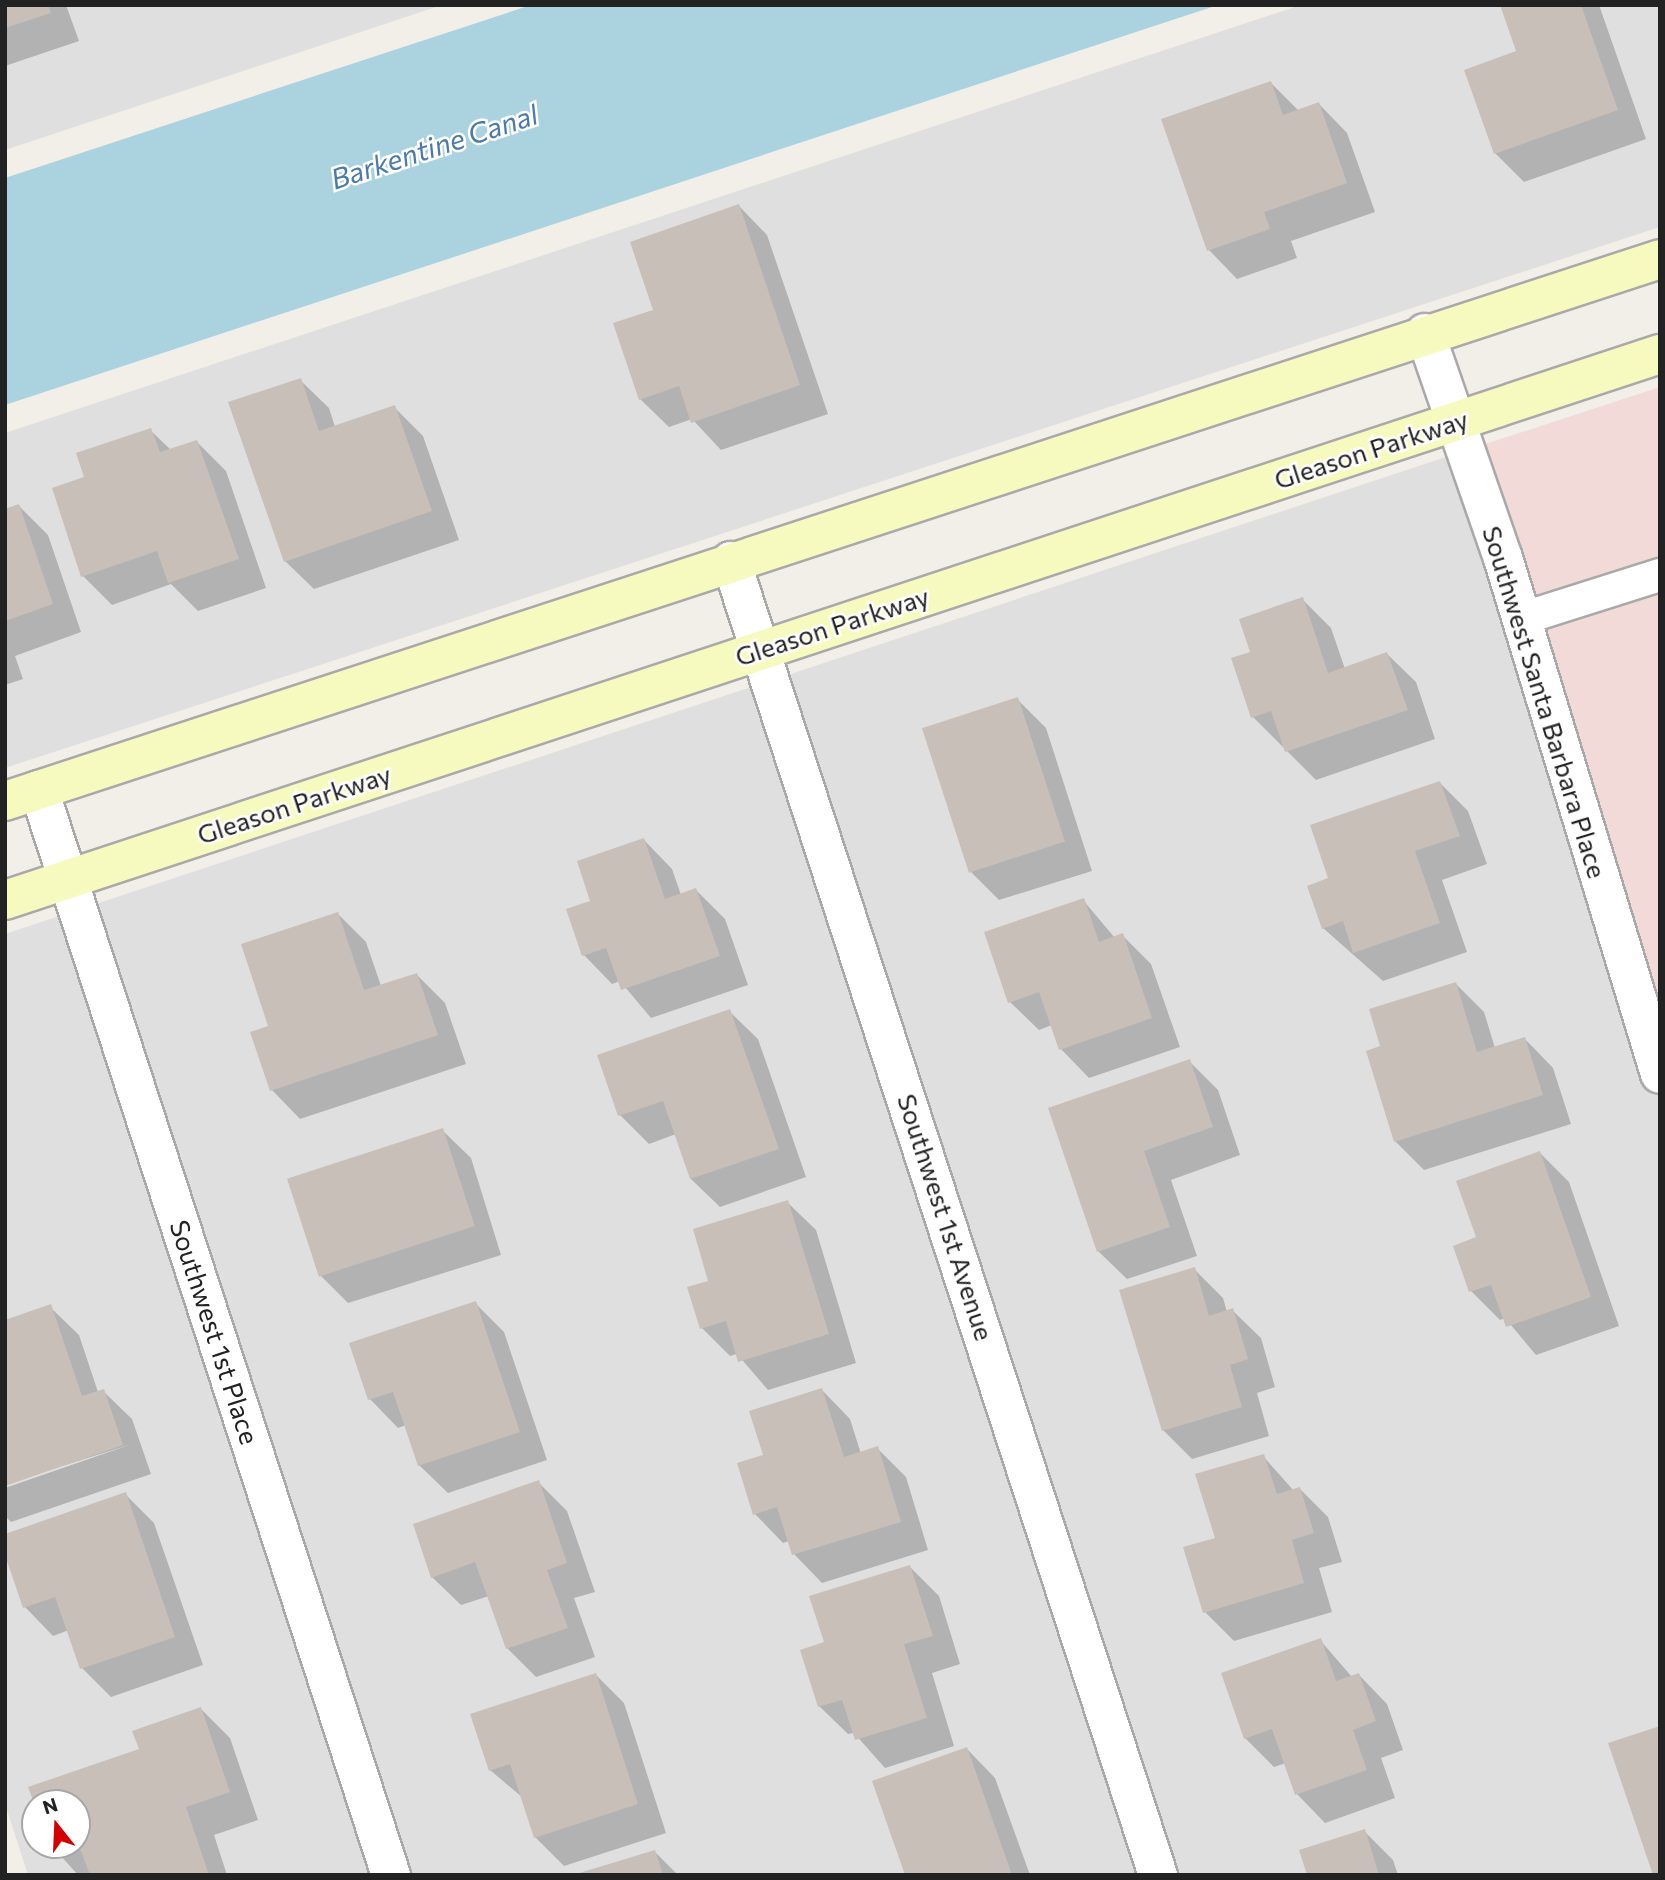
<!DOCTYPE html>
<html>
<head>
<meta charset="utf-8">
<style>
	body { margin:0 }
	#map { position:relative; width:1665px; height:1880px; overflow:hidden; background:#f2efe9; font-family:Commissioner,sans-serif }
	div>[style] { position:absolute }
	.residential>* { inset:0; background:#e0dfdf }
	.commercial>* { inset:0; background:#f2dad9 }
	.water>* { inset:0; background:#aad3df }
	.shadow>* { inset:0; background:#0003 }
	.building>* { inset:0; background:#c7bfb8; transform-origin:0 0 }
	.roads { filter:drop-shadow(2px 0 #a9a9a9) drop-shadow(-2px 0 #a9a9a9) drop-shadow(0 2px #a9a9a9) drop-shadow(0 -2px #a9a9a9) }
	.service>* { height:32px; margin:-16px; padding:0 16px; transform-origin:16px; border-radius:16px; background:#fff }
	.minor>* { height:38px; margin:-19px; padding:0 19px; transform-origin:19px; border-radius:19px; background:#fff }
	.secondary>* { height:38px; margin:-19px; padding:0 19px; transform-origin:19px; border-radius:19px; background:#f7fabf }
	span { translate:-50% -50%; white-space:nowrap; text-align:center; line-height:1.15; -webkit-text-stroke:5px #fff; paint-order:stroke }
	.street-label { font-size:26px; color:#222 }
	.water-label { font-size:28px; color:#4a7aab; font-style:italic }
	.frame { position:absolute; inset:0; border:7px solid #222; pointer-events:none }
	.north { position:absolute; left:21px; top:1789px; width:70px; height:70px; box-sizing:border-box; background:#fff; border:2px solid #a7a7a7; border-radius:50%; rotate:342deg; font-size:19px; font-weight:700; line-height:28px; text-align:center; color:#222 }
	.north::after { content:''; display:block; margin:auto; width:24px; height:32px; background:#d40000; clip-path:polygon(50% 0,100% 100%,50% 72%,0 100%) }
</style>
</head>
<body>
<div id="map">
	<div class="residential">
		<div style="clip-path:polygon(5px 5px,442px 5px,5px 150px)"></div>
		<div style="clip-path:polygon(1301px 5px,1660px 5px,1660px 227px,5px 768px,5px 433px)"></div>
		<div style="clip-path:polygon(evenodd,1464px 451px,1660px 1051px,1660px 1875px,28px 1875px,5px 1804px,5px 934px,1464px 451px,35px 1803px,77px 1803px,77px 1845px,35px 1845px,35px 1803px)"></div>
	</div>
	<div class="commercial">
		<div style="clip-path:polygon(1660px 387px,1660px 1051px,1464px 451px)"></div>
	</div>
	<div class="water">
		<div style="clip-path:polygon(531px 5px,1218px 5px,5px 405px,5px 178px)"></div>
	</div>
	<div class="shadow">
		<div style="clip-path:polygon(5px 5px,66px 5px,79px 41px,5px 66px)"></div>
		<div style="clip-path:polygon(1502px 5px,1599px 5px,1646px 139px,1524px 182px,1495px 153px,1519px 52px)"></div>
		<div style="clip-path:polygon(1271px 83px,1299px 111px,1319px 104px,1347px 133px,1375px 212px,1291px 241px,1297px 258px,1237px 279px,1209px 250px)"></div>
		<div style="clip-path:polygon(739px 206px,767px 235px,828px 414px,721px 450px,692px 419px,669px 427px,640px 399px,655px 311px)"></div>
		<div style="clip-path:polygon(300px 380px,329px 408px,335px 427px,395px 408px,423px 436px,459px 540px,314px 589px,285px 561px)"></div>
		<div style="clip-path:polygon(150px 430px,171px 450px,197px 442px,226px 471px,266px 588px,198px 611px,171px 584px,112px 605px,83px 576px,86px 478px)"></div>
		<div style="clip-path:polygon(19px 506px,48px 535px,81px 632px,15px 656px,23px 679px,5px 685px,5px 511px)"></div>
		<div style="clip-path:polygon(1302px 599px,1331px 628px,1345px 669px,1387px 654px,1416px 682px,1435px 739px,1316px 780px,1253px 717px,1253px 653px)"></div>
		<div style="clip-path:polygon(1017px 699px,1046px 728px,1092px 871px,999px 900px,970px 871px)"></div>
		<div style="clip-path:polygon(1440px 783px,1468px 811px,1487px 864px,1442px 880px,1467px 952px,1383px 981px,1323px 928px,1330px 879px)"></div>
		<div style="clip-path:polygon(644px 840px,672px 869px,681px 895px,696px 890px,725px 919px,748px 985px,651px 1018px,620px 981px,612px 984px,584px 955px,592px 902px)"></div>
		<div style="clip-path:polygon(1083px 900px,1115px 938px,1122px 935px,1151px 964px,1180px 1047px,1089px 1078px,1061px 1049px,1052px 1025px,1039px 1030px,1010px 1002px)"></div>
		<div style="clip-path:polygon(338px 914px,366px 942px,381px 986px,417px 975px,445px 1003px,466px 1064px,300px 1119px,272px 1090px,271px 1028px)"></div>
		<div style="clip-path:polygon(1456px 984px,1484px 1012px,1495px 1048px,1525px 1039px,1553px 1068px,1571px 1124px,1424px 1170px,1395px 1141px)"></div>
		<div style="clip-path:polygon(729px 1011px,758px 1039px,806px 1177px,720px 1207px,691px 1179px,676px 1134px,649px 1144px,620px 1115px)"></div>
		<div style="clip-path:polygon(1189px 1061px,1218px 1090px,1240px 1155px,1171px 1180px,1197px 1256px,1127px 1279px,1098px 1251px,1050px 1109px)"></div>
		<div style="clip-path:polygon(442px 1130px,471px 1158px,501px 1255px,348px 1303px,319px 1274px)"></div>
		<div style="clip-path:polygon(1540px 1153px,1569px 1182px,1619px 1326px,1536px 1355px,1505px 1318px,1500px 1320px,1471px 1291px,1478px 1238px)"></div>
		<div style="clip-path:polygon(787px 1202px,816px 1230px,856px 1363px,768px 1390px,737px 1354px,730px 1356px,702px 1328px,710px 1283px)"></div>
		<div style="clip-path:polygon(1194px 1269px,1223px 1298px,1227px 1312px,1232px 1310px,1261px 1338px,1275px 1387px,1257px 1393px,1269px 1436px,1192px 1459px,1163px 1430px)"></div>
		<div style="clip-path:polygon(475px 1303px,504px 1332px,547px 1460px,448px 1493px,419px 1465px,406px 1425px,398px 1428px,370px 1399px)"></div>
		<div style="clip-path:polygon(50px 1307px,79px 1335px,98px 1392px,103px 1391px,132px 1419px,151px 1474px,11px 1522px,5px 1516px,5px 1488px,132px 1444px,5px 1484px)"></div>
		<div style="clip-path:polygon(822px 1390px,850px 1419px,861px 1454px,877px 1448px,906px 1477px,928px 1550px,822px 1583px,794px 1554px,789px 1541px,783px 1543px,755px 1514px,765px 1456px)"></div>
		<div style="clip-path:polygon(1263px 1456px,1294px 1491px,1300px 1489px,1328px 1517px,1342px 1562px,1319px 1568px,1332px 1612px,1234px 1641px,1205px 1612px,1217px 1539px)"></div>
		<div style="clip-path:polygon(538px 1482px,567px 1511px,595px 1592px,574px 1598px,595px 1657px,536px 1677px,507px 1648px,489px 1596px,461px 1605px,432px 1577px)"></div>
		<div style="clip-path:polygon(125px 1494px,154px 1523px,203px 1665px,111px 1697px,82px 1668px,69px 1630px,53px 1636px,25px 1607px)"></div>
		<div style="clip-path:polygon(910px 1567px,939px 1596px,960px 1664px,932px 1673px,954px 1746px,885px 1768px,854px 1733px,848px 1734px,819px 1706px,826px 1644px)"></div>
		<div style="clip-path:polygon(1320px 1640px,1352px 1677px,1359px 1675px,1387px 1704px,1403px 1750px,1381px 1758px,1395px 1798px,1325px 1823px,1297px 1794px,1286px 1763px,1274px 1767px,1245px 1738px)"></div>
		<div style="clip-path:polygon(596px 1675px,624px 1703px,666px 1833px,564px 1866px,535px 1837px,522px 1797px,490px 1770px)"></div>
		<div style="clip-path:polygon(201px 1709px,230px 1738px,258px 1820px,214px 1835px,227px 1875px,78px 1875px,51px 1845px,77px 1845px,77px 1803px,36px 1803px,141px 1750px)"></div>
		<div style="clip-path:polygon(967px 1749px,995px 1778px,1030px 1875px,907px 1875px)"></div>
		<div style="clip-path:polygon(1364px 1831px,1393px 1860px,1398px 1875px,1308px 1875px)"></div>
		<div style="clip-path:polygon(655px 1852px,678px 1875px,580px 1875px)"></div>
	</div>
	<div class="building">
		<div style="clip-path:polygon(5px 5px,48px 5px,51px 13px,5px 28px)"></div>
		<div style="clip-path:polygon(1500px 5px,1581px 5px,1618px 110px,1494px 154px,1464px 70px,1516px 51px)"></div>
		<div style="clip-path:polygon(1271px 81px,1283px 115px,1319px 102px,1347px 183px,1264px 212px,1270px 229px,1207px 251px,1161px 119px)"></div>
		<div style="clip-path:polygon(739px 204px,800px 385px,691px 423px,679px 386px,639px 400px,613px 323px,653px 310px,630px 242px)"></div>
		<div style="clip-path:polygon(301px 378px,319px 431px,395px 405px,432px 511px,284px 562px,228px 402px)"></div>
		<div style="clip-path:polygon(151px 428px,160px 452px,197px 440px,239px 559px,168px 583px,157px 551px,81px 577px,52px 488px,84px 477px,76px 453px)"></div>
		<div style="clip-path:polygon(19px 504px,53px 604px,5px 621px,5px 509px)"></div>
		<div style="clip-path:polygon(1303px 597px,1328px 673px,1387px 652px,1408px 710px,1285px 752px,1271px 711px,1251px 718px,1231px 658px,1250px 652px,1239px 619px)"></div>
		<div style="left:1018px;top:697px;width:152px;height:101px;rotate:72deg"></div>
		<div style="clip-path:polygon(1440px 781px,1460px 836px,1415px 851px,1440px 923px,1353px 953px,1343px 921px,1322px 929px,1307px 886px,1328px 878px,1310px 825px)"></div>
		<div style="clip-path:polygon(644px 838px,665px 899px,696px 888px,720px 956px,621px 990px,606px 948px,582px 956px,566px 909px,590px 901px,577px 861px)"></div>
		<div style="clip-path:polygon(1084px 898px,1099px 942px,1123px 933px,1152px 1018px,1059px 1050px,1039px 992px,1008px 1003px,984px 932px)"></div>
		<div style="clip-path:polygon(338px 912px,364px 990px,417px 973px,438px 1035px,270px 1091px,250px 1032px,268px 1026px,241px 944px)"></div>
		<div style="clip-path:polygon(1456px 982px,1477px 1052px,1525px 1037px,1543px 1095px,1394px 1142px,1366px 1051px,1380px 1046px,1369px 1009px)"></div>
		<div style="clip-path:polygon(730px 1009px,779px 1149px,690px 1179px,663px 1101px,618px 1116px,597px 1055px)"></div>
		<div style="clip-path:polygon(1190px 1059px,1213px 1127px,1144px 1151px,1170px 1227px,1097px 1252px,1048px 1108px)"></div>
		<div style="left:443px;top:1128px;width:103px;height:164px;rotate:72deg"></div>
		<div style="clip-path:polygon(1540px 1151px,1591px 1297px,1506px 1327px,1491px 1285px,1469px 1292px,1453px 1246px,1476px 1237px,1456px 1181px)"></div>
		<div style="clip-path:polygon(788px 1200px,829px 1334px,738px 1362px,726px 1321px,700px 1329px,687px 1287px,708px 1281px,693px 1229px)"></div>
		<div style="clip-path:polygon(1195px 1267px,1209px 1316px,1233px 1308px,1248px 1359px,1230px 1365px,1242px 1407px,1162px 1431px,1119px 1290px)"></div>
		<div style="clip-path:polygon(476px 1301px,520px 1432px,418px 1466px,393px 1392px,368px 1400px,349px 1343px)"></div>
		<div style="clip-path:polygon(51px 1304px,82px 1396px,104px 1389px,123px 1445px,5px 1486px,5px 1320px)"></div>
		<div style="clip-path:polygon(822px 1388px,844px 1457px,878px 1446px,901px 1522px,792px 1555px,777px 1507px,753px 1515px,737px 1463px,763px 1455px,749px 1411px)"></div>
		<div style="clip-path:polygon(1264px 1454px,1277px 1494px,1300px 1487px,1314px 1533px,1292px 1540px,1304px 1583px,1203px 1613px,1183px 1547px,1215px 1538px,1195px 1474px)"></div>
		<div style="clip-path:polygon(539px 1480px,567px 1563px,547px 1570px,568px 1628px,506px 1649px,475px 1562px,431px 1578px,413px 1524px)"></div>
		<div style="clip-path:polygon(126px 1492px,175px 1637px,80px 1669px,55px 1597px,23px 1608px,5px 1555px,5px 1534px)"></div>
		<div style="clip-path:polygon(910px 1565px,933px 1636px,904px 1644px,927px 1718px,855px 1740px,842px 1700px,818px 1707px,800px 1650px,824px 1642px,809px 1596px)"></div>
		<div style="clip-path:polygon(1321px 1638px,1336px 1681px,1359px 1673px,1376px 1721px,1353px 1730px,1367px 1770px,1295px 1795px,1272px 1729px,1244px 1739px,1221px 1673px)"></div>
		<div style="clip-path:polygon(596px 1673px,638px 1804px,534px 1838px,510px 1764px,489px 1771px,470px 1714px)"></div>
		<div style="clip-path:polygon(201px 1707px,230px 1792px,186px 1807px,209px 1875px,90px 1875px,77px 1841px,77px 1803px,34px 1803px,28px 1787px,139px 1749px,132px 1731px)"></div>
		<div style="clip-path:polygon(1660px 1726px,1660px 1875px,1653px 1875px,1608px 1743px)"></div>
		<div style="clip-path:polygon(967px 1747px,1012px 1875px,905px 1875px,872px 1781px)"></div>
		<div style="clip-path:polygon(1365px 1829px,1379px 1875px,1307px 1875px,1299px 1850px)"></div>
		<div style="clip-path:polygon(655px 1850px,663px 1875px,576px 1875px,576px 1874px)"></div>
	</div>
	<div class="roads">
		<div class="service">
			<div style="left:1521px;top:619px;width:146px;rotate:-17.6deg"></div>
		</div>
		<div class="minor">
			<div style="left:1425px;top:333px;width:238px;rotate:70.9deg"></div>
			<div style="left:1503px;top:558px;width:539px;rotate:73.08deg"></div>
			<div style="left:731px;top:561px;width:1382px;rotate:72deg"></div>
			<div style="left:39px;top:790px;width:1141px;rotate:72.03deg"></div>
		</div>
		<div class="secondary">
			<div style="left:5px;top:801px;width:1741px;rotate:-18.13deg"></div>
			<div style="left:5px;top:900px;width:1743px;rotate:-18.26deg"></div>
		</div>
	</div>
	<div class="street-label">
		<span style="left:1371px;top:449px;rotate:-18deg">Gleason Parkway</span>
		<span style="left:832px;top:626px;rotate:-18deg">Gleason Parkway</span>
		<span style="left:1545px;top:702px;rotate:73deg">Southwest Santa Barbara Place</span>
		<span style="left:294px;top:804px;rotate:-18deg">Gleason Parkway</span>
		<span style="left:946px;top:1217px;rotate:72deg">Southwest 1st Avenue</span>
		<span style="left:215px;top:1332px;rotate:72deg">Southwest 1st Place</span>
	</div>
	<div class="water-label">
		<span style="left:434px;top:146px;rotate:-18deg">Barkentine Canal</span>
	</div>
	<div class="frame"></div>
	<div class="north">N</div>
</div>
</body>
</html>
